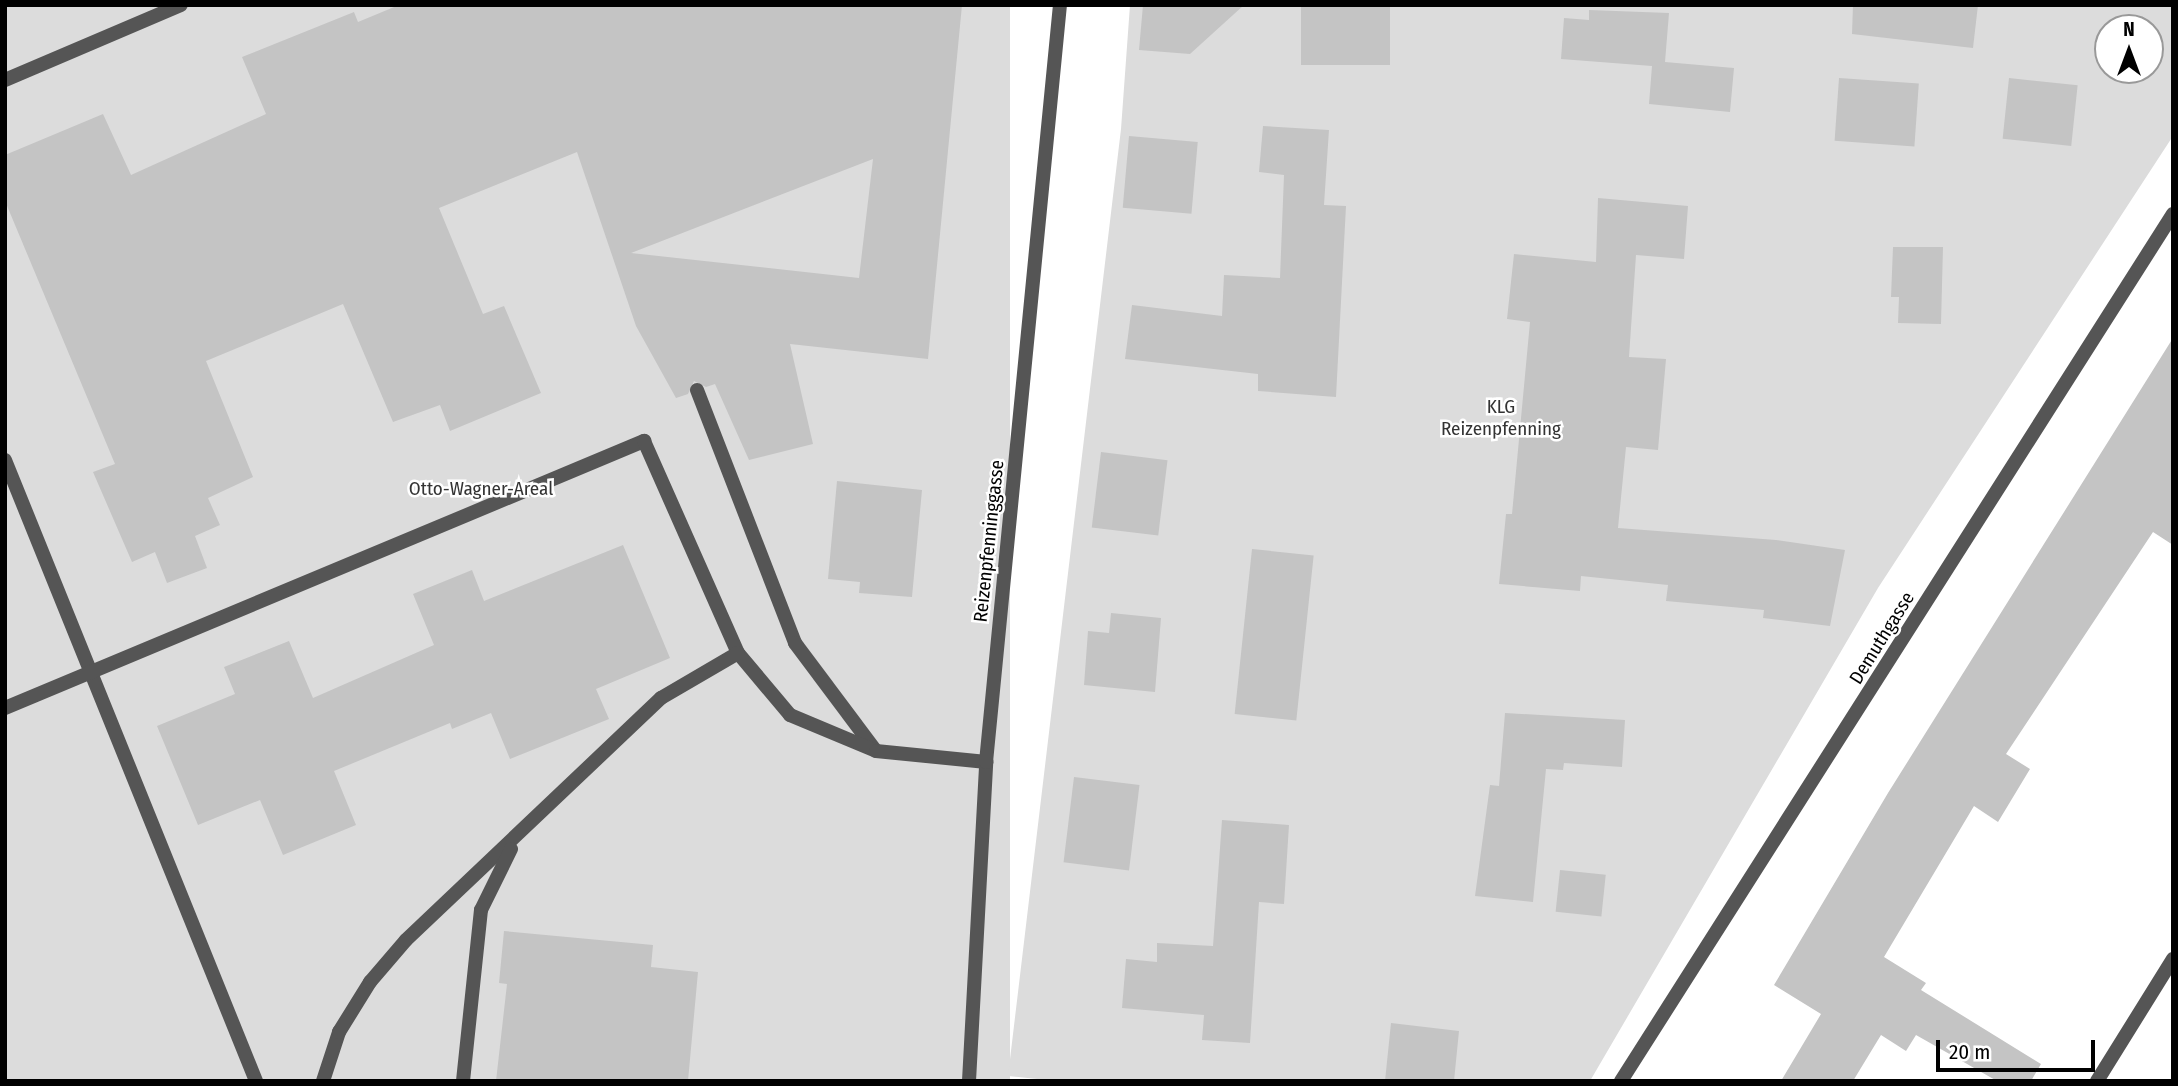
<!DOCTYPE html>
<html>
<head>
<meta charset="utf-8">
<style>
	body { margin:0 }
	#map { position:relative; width:2178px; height:1086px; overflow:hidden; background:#fff; font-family:"Fira Sans Condensed",sans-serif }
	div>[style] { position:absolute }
	.green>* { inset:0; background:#dcdcdc; transform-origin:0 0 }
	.building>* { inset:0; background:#c4c4c4; transform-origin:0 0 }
	.service>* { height:14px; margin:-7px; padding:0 7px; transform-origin:7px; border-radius:7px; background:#555 }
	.minor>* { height:14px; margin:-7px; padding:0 7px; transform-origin:7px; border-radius:7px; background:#555 }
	span { translate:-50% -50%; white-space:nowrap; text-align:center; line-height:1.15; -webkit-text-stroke:5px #fff; paint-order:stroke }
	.park-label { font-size:19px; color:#333 }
	.street-label { font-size:19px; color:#000 }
	.frame { position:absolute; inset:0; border:7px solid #000; pointer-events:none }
	.north { position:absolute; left:2094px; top:14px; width:70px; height:70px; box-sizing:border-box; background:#fff; border:2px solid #999; border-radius:50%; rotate:0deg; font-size:19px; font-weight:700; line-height:28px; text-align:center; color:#000 }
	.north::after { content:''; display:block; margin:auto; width:24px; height:32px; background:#000; clip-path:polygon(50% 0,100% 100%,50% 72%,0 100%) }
	.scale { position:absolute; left:1936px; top:1040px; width:159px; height:32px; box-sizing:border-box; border:4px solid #000; border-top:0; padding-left:9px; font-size:21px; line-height:24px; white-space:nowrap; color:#000; -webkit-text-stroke:5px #fff; paint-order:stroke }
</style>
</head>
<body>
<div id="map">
	<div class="green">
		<div style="left:5px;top:5px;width:1005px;height:1076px"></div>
		<div style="clip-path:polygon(evenodd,1130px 5px,2173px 5px,2173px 136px,1878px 588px,1590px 1081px,1056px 1081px,1008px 1076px,1121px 129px,1130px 5px,2108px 28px,2150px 28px,2150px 70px,2108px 70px,2108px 28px)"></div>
	</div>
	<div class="building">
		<div style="clip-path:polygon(evenodd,399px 5px,962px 5px,928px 359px,790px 344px,813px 444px,749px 460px,715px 384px,706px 387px,694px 381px,688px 394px,676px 398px,636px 326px,577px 152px,439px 208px,483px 314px,504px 306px,541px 393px,450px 431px,440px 405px,393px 422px,343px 304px,206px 361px,253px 477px,208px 498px,220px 525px,195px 536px,207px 568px,167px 583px,155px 552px,132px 562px,93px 472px,115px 464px,5px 201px,5px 155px,103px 114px,131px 175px,266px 114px,242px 57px,354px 12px,358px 22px,399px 5px,873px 159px,859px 278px,631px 253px,873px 159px)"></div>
		<div style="clip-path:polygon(1143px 5px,1244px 5px,1190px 54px,1139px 50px)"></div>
		<div style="left:1301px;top:5px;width:89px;height:60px"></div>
		<div style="clip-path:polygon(1853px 5px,1978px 5px,1973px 48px,1852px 34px)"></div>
		<div style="clip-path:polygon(1589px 10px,1669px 13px,1665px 62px,1734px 68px,1730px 112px,1649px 104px,1652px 66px,1561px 59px,1564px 18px,1589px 20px)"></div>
		<div style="left:1839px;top:78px;width:80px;height:63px;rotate:4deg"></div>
		<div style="left:2009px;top:78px;width:69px;height:61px;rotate:6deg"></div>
		<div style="clip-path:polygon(1263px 126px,1329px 130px,1324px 205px,1346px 206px,1336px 397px,1258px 391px,1258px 374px,1125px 359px,1132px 305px,1222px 316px,1224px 275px,1280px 278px,1284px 175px,1259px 172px)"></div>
		<div style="left:1129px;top:136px;width:69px;height:72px;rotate:5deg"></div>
		<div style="clip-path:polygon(1598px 198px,1688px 206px,1684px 259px,1636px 255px,1629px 357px,1666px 359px,1658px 450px,1626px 447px,1618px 528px,1776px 540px,1845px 550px,1830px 626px,1763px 618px,1764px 610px,1666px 601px,1668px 585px,1581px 576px,1580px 591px,1499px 584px,1506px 514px,1512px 514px,1530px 322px,1507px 319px,1514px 254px,1596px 262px)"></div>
		<div style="clip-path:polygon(1893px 247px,1943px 247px,1941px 324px,1898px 323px,1899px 297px,1891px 297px)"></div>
		<div style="clip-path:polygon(2173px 338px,2173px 545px,2153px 532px,2006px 754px,2030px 769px,1998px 822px,1974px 806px,1884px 957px,1926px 983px,1921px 990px,2041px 1064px,2031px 1081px,1997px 1081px,1916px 1035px,1906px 1051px,1881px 1035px,1853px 1081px,1781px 1081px,1821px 1014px,1774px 985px,1888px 793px)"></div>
		<div style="left:1101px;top:452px;width:67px;height:76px;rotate:7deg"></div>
		<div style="clip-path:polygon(837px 481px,922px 490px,912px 597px,859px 593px,860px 582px,828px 579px)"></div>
		<div style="clip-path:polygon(623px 545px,670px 658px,596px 689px,609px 719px,510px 759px,491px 713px,452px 729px,450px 723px,334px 771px,356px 825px,283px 855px,260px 800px,198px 825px,157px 726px,235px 694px,224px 667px,289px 641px,313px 698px,434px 645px,413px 594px,472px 570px,484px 601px)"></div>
		<div style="left:1252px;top:549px;width:62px;height:166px;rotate:6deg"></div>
		<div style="clip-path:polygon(1111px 613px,1161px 618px,1155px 692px,1084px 685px,1088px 631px,1109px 633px)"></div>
		<div style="clip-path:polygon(1505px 713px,1625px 720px,1622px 767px,1564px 763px,1563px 770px,1546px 769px,1533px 902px,1475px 896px,1490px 785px,1499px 786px)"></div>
		<div style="left:1074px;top:777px;width:66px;height:86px;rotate:7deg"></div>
		<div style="clip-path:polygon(1222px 820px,1289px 825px,1284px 904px,1259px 902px,1250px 1043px,1202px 1040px,1204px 1015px,1122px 1008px,1126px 959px,1157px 962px,1157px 943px,1213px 946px)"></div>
		<div style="left:1560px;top:870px;width:46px;height:42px;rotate:6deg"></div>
		<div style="clip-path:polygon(504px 931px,653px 945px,651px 967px,698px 972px,688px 1081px,496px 1081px,507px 984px,499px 983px)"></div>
		<div style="clip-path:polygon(1391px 1023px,1459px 1031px,1454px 1081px,1385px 1081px)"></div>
	</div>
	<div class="service">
		<div style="left:5px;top:80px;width:191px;rotate:-23.1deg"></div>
		<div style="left:697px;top:390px;width:271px;rotate:68.8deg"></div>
		<div style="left:795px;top:643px;width:134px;rotate:53.2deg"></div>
		<div style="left:5px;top:460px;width:670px;rotate:67.99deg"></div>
		<div style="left:5px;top:708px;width:693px;rotate:-22.68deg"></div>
		<div style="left:644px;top:441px;width:232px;rotate:66.1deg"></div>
		<div style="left:738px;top:653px;width:81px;rotate:50deg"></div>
		<div style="left:790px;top:715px;width:93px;rotate:22.7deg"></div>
		<div style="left:876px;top:751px;width:111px;rotate:5.7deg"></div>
		<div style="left:323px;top:1081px;width:52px;rotate:-71.9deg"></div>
		<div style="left:339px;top:1032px;width:59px;rotate:-58.2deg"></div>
		<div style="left:370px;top:982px;width:55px;rotate:-49.4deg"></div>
		<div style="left:406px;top:940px;width:352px;rotate:-43.5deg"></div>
		<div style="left:661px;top:698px;width:89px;rotate:-30.3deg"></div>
		<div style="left:463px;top:1081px;width:172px;rotate:-84deg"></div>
		<div style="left:481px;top:910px;width:68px;rotate:-63.8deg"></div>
	</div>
	<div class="minor">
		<div style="left:969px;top:1081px;width:319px;rotate:-86.9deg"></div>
		<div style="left:986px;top:762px;width:761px;rotate:-84.42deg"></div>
		<div style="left:1621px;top:1081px;width:1028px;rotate:-57.52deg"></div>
		<div style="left:2097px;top:1081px;width:144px;rotate:-58.1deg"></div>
	</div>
	<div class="park-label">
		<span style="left:1501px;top:418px">KLG<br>Reizenpfenning</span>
		<span style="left:481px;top:489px">Otto-Wagner-Areal</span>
	</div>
	<div class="street-label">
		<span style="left:989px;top:541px;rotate:-84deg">Reizenpfenninggasse</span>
		<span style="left:1882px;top:638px;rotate:-58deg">Demuthgasse</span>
	</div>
	<div class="frame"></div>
	<div class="north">N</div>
	<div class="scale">20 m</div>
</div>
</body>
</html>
